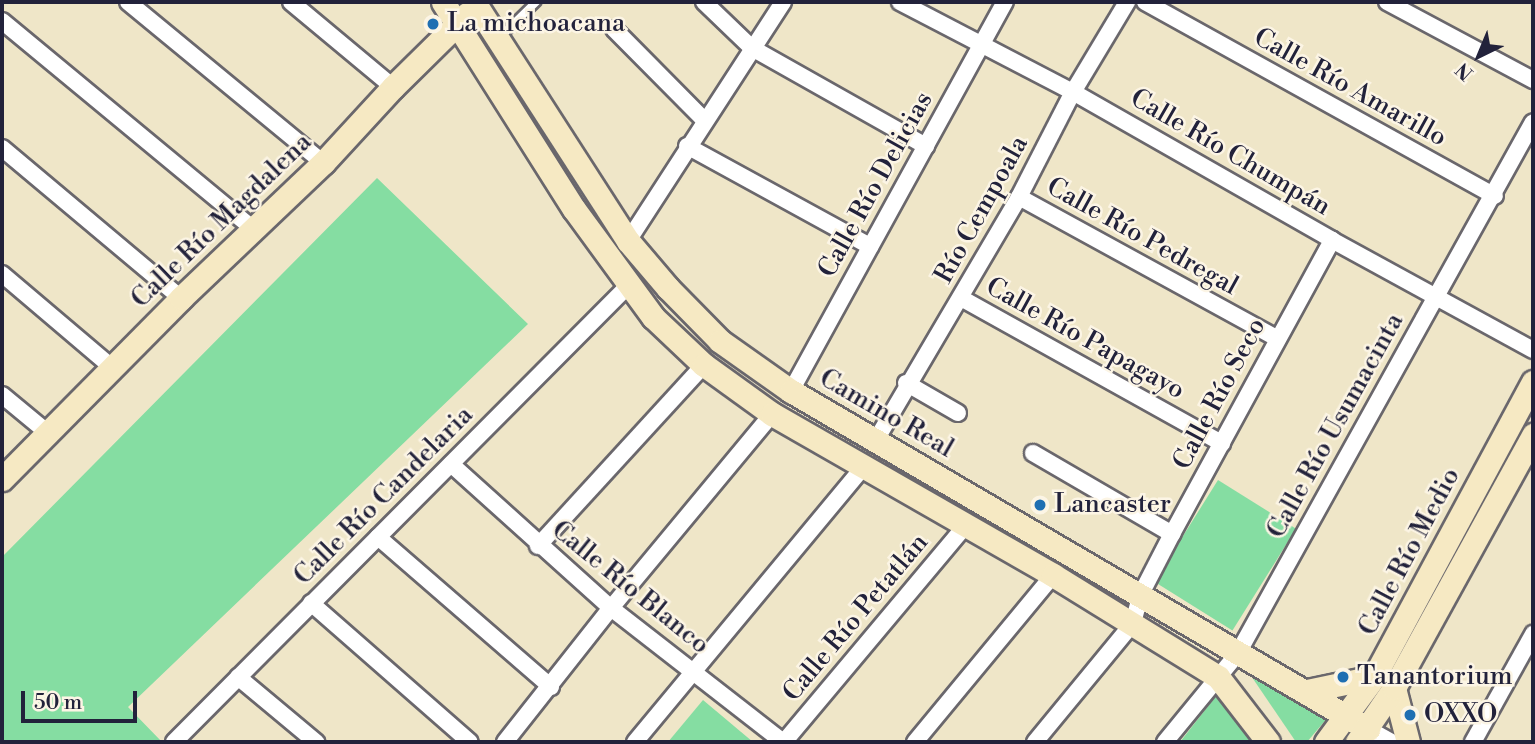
<!DOCTYPE html>
<html>
<head>
<meta charset="utf-8">
<style>
	body { margin:0 }
	#map { position:relative; width:1535px; height:744px; overflow:hidden; background:#efe6c8; font-family:"Libre Bodoni",serif }
	div>[style] { position:absolute }
	.green>* { inset:0; background:#85dda2; transform-origin:0 0 }
	.roads { filter:drop-shadow(2px 0 #6a676c) drop-shadow(-2px 0 #6a676c) drop-shadow(0 2px #6a676c) drop-shadow(0 -2px #6a676c) }
	.lane>* { height:8px; margin:-4px; padding:0 4px; transform-origin:4px; border-radius:4px; background:#fff }
	.street>* { height:16px; margin:-8px; padding:0 8px; transform-origin:8px; border-radius:8px; background:#fff }
	.secondary>* { height:23px; margin:-11.5px; padding:0 11.5px; transform-origin:11.5px; border-radius:11.5px; background:#f6e9c3 }
	.dots>* { width:19px; height:19px; translate:-50% -50%; box-sizing:border-box; border:4px solid #fcf5e5; border-radius:50% }
	span { translate:-50% -50%; white-space:nowrap; text-align:center; line-height:1.15; -webkit-text-stroke:5px #fcf5e5; paint-order:stroke }
	.poi-label { font-size:26px; color:#22223b }
	.left { translate:0 -50%; text-align:left }
	.street-label { font-size:26px; color:#22223b }
	.frame { position:absolute; inset:0; border:4px solid #22223b; pointer-events:none }
	.north { position:absolute; left:1444px; top:21px; width:70px; height:70px; -webkit-text-stroke:5px #fcf5e5; paint-order:stroke; rotate:223deg; font-size:19px; font-weight:700; line-height:28px; text-align:center; color:#22223b }
	.north::after { content:''; display:block; margin:auto; width:24px; height:32px; background:#22223b; clip-path:polygon(50% 0,100% 100%,50% 72%,0 100%) }
	.scale { position:absolute; left:21px; top:691px; width:116px; height:32px; box-sizing:border-box; border:4px solid #22223b; border-top:0; padding-left:9px; font-size:21px; line-height:24px; white-space:nowrap; color:#22223b; -webkit-text-stroke:5px #fcf5e5; paint-order:stroke }
</style>
</head>
<body>
<div id="map">
	<div class="green">
		<div style="clip-path:polygon(377px 178px,528px 324px,128px 707px,162px 742px,5px 742px,2px 740px,2px 557px)"></div>
		<div style="left:1218px;top:480px;width:92px;height:120px;rotate:32deg"></div>
		<div style="clip-path:polygon(1243px 664px,1329px 716px,1307px 742px,1296px 742px)"></div>
		<div style="clip-path:polygon(1216px 696px,1254px 742px,1180px 742px)"></div>
		<div style="clip-path:polygon(703px 700px,753px 742px,668px 742px)"></div>
	</div>
	<div class="roads">
		<div class="lane">
			<div style="left:499px;top:38px;width:52px;rotate:-44.2deg"></div>
		</div>
		<div class="street">
			<div style="left:128px;top:2px;width:253px;rotate:39.5deg"></div>
			<div style="left:291px;top:2px;width:133px;rotate:39.8deg"></div>
			<div style="left:704px;top:2px;width:66px;rotate:43.8deg"></div>
			<div style="left:752px;top:48px;width:200px;rotate:29.4deg"></div>
			<div style="left:900px;top:2px;width:195px;rotate:27.5deg"></div>
			<div style="left:1073px;top:92px;width:298px;rotate:29.7deg"></div>
			<div style="left:1332px;top:240px;width:229px;rotate:28.7deg"></div>
			<div style="left:1145px;top:2px;width:400px;rotate:29deg"></div>
			<div style="left:1387px;top:2px;width:166px;rotate:28.1deg"></div>
			<div style="left:2px;top:21px;width:326px;rotate:39.6deg"></div>
			<div style="left:614px;top:29px;width:128px;rotate:45.3deg"></div>
			<div style="left:687px;top:146px;width:209px;rotate:28.7deg"></div>
			<div style="left:2px;top:148px;width:234px;rotate:40deg"></div>
			<div style="left:1019px;top:197px;width:295px;rotate:28.7deg"></div>
			<div style="left:628px;top:241px;width:285px;rotate:-57deg"></div>
			<div style="left:2px;top:274px;width:145px;rotate:40.3deg"></div>
			<div style="left:961px;top:298px;width:299px;rotate:29.1deg"></div>
			<div style="left:906px;top:383px;width:60px;rotate:30deg"></div>
			<div style="left:791px;top:391px;width:444px;rotate:-61.2deg"></div>
			<div style="left:2px;top:395px;width:60px;rotate:39.6deg"></div>
			<div style="left:876px;top:440px;width:282px;rotate:-59.5deg"></div>
			<div style="left:1019px;top:197px;width:118px;rotate:-62.8deg"></div>
			<div style="left:1073px;top:92px;width:105px;rotate:-59deg"></div>
			<div style="left:1033px;top:453px;width:161px;rotate:30.2deg"></div>
			<div style="left:451px;top:464px;width:215px;rotate:42deg"></div>
			<div style="left:611px;top:608px;width:218px;rotate:37.9deg"></div>
			<div style="left:378px;top:537px;width:229px;rotate:40.9deg"></div>
			<div style="left:538px;top:546px;width:246px;rotate:-47.5deg"></div>
			<div style="left:311px;top:603px;width:211px;rotate:41.2deg"></div>
			<div style="left:238px;top:677px;width:102px;rotate:39.8deg"></div>
			<div style="left:1368px;top:729px;width:26px;rotate:29deg"></div>
			<div style="left:174px;top:742px;width:645px;rotate:-45.13deg"></div>
			<div style="left:505px;top:742px;width:171px;rotate:-51.7deg"></div>
			<div style="left:611px;top:608px;width:252px;rotate:-50.3deg"></div>
			<div style="left:635px;top:742px;width:360px;rotate:-50.3deg"></div>
			<div style="left:784px;top:742px;width:283px;rotate:-50deg"></div>
			<div style="left:915px;top:742px;width:217px;rotate:-50.4deg"></div>
			<div style="left:1035px;top:742px;width:154px;rotate:-50.5deg"></div>
			<div style="left:1133px;top:623px;width:30px;rotate:-75deg"></div>
			<div style="left:1141px;top:594px;width:68px;rotate:-62.7deg"></div>
			<div style="left:1172px;top:534px;width:335px;rotate:-61.4deg"></div>
			<div style="left:1165px;top:742px;width:115px;rotate:-50.6deg"></div>
			<div style="left:1238px;top:653px;width:607px;rotate:-60.95deg"></div>
			<div style="left:1473px;top:742px;width:124px;rotate:-60.9deg"></div>
		</div>
		<div class="secondary">
			<div style="left:443px;top:2px;width:245px;rotate:57.7deg"></div>
			<div style="left:574px;top:209px;width:134px;rotate:53.8deg"></div>
			<div style="left:653px;top:317px;width:70px;rotate:43.3deg"></div>
			<div style="left:704px;top:365px;width:84px;rotate:35.8deg"></div>
			<div style="left:772px;top:414px;width:324px;rotate:29.8deg"></div>
			<div style="left:1053px;top:575px;width:194px;rotate:31.7deg"></div>
			<div style="left:1218px;top:677px;width:82px;rotate:52.4deg"></div>
			<div style="left:474px;top:2px;width:284px;rotate:57.2deg"></div>
			<div style="left:628px;top:241px;width:62px;rotate:49.6deg"></div>
			<div style="left:668px;top:288px;width:74px;rotate:45.5deg"></div>
			<div style="left:720px;top:341px;width:87px;rotate:35.2deg"></div>
			<div style="left:791px;top:391px;width:669px;rotate:30.36deg"></div>
			<div style="left:2px;top:479px;width:255px;rotate:-45.3deg"></div>
			<div style="left:181px;top:298px;width:196px;rotate:-43.6deg"></div>
			<div style="left:323px;top:163px;width:103px;rotate:-47.4deg"></div>
			<div style="left:393px;top:87px;width:104px;rotate:-44.6deg"></div>
			<div style="left:1394px;top:688px;width:56px;rotate:75.5deg"></div>
			<div style="left:1307px;top:691px;width:68px;rotate:-11.8deg"></div>
			<div style="left:1326px;top:742px;width:81px;rotate:-53.6deg"></div>
			<div style="left:1374px;top:677px;width:335px;rotate:-61.7deg"></div>
			<div style="left:1357px;top:742px;width:65px;rotate:-55.6deg"></div>
			<div style="left:1394px;top:688px;width:289px;rotate:-61.2deg"></div>
		</div>
	</div>
	<div class="dots">
		<div style="left:433px;top:24px;background:#1f6fb2"></div>
		<div style="left:1040px;top:505px;background:#1f6fb2"></div>
		<div style="left:1343px;top:677px;background:#1f6fb2"></div>
		<div style="left:1410px;top:715px;background:#1f6fb2"></div>
	</div>
	<div class="poi-label">
		<span class="left" style="left:447px;top:24px">La michoacana</span>
		<span class="left" style="left:1054px;top:505px">Lancaster</span>
		<span class="left" style="left:1357px;top:677px">Tanantorium</span>
		<span class="left" style="left:1424px;top:715px">OXXO</span>
	</div>
	<div class="street-label">
		<span style="left:1350px;top:88px;rotate:29deg">Calle Río Amarillo</span>
		<span style="left:1230px;top:153px;rotate:30deg">Calle Río Chumpán</span>
		<span style="left:876px;top:185px;rotate:-61deg">Calle Río Delicias</span>
		<span style="left:982px;top:210px;rotate:-61deg">Río Cempoala</span>
		<span style="left:222px;top:221px;rotate:-44deg">Calle Río Magdalena</span>
		<span style="left:1142px;top:237px;rotate:29deg">Calle Río Pedregal</span>
		<span style="left:1085px;top:339px;rotate:29deg">Calle Río Papagayo</span>
		<span style="left:1220px;top:394px;rotate:-62deg">Calle Río Seco</span>
		<span style="left:886px;top:414px;rotate:30deg">Camino Real</span>
		<span style="left:1336px;top:426px;rotate:-61deg">Calle Río Usumacinta</span>
		<span style="left:384px;top:496px;rotate:-45deg">Calle Río Candelaria</span>
		<span style="left:1410px;top:552px;rotate:-62deg">Calle Río Medio</span>
		<span style="left:630px;top:588px;rotate:39deg">Calle Río Blanco</span>
		<span style="left:856px;top:618px;rotate:-50deg">Calle Río Petatlán</span>
	</div>
	<div class="frame"></div>
	<div class="north">N</div>
	<div class="scale">50 m</div>
</div>
</body>
</html>
